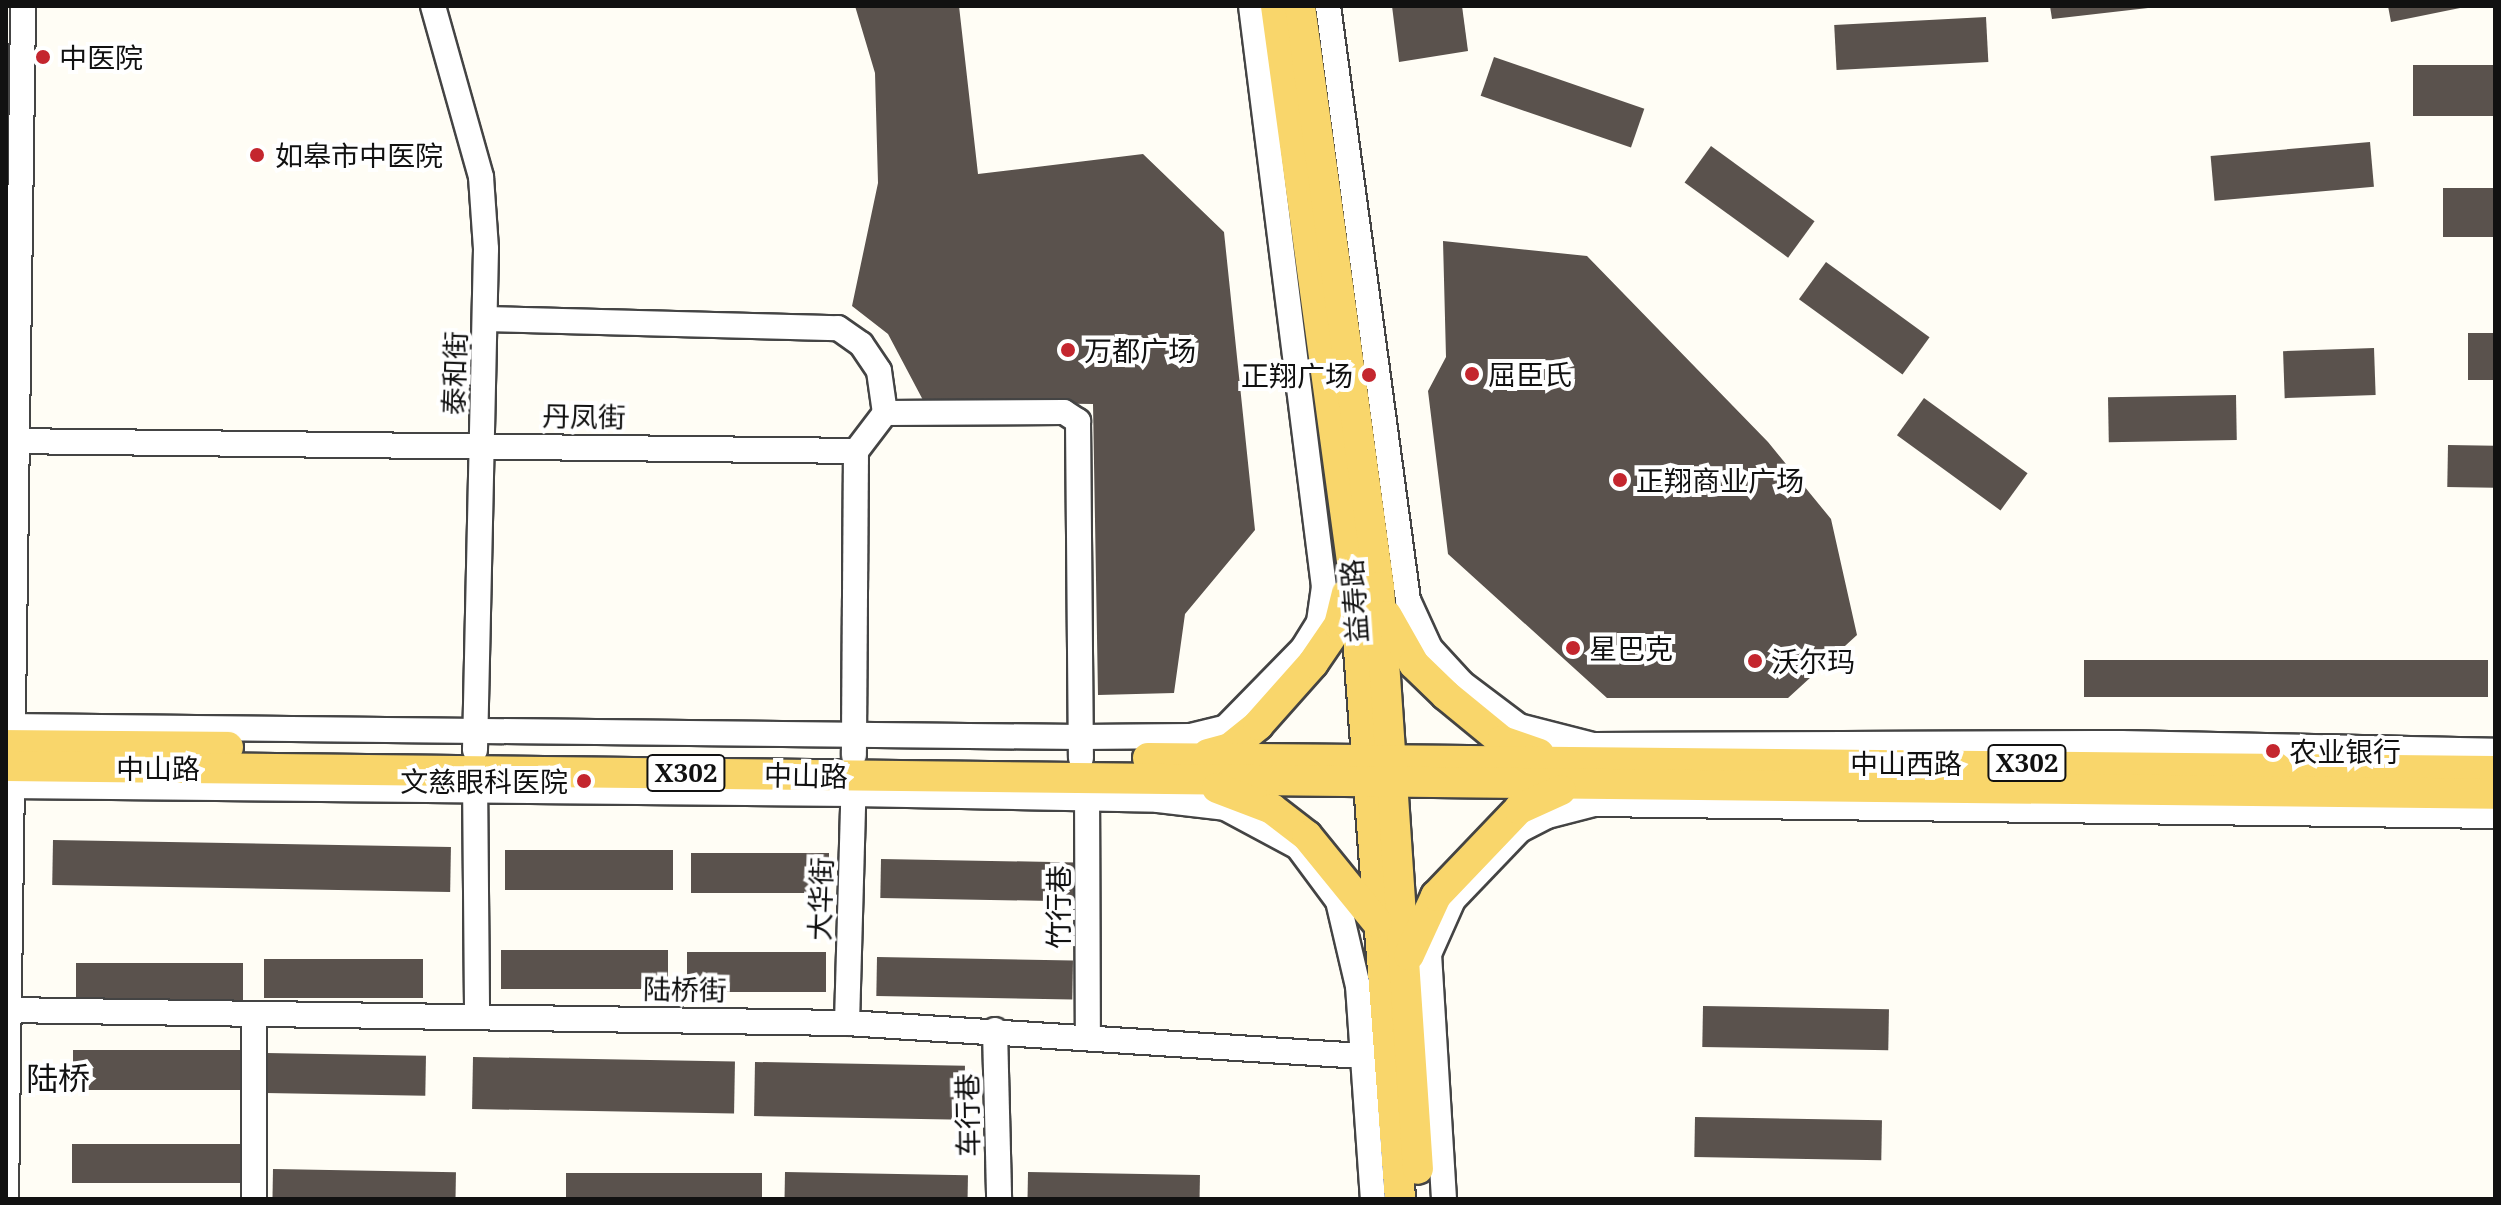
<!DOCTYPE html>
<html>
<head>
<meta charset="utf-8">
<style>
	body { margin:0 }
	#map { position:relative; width:2501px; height:1205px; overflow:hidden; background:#fffdf5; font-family:"Noto Serif","Noto Sans SC",serif }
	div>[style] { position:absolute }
	.building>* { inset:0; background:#5a524d; transform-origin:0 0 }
	.roads { filter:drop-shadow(2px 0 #444) drop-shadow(-2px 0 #444) drop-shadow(0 2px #444) drop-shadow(0 -2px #444) }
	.minor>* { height:24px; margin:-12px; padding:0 12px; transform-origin:12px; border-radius:12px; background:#fff }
	.major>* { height:30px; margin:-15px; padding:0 15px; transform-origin:15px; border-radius:15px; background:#f9d66b }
	.dots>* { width:22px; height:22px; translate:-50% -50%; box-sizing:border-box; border:4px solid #fff; border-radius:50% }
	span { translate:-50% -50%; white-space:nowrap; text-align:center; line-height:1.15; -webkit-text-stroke:8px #fff; paint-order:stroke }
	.shield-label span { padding:2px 6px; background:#fff; border:2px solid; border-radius:6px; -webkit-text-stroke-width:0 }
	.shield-label { font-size:26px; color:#111; font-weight:700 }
	.poi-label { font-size:28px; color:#111 }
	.left { translate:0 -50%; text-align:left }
	.right { translate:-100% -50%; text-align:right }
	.street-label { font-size:28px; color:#111 }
	.quarter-label { font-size:32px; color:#111 }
	.frame { position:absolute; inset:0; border:8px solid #111; pointer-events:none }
</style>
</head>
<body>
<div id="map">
	<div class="building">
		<div style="clip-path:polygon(855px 6px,959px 6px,978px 174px,1143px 154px,1224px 232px,1255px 530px,1185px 614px,1174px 693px,1098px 695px,1093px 404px,924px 402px,888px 334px,852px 306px,878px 183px,875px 73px)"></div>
		<div style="clip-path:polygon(1392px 6px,1462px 6px,1468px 51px,1399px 62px)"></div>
		<div style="clip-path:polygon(2050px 6px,2148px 6px,2148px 8px,2052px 19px)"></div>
		<div style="clip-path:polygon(2388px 6px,2465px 6px,2465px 7px,2391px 22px)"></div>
		<div style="left:1986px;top:17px;width:45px;height:152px;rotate:87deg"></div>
		<div style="left:1494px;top:57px;width:159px;height:41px;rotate:19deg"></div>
		<div style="left:2495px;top:65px;width:51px;height:82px;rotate:90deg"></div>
		<div style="left:2370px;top:142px;width:45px;height:160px;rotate:85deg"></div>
		<div style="left:1711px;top:146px;width:128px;height:45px;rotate:36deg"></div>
		<div style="left:2495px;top:188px;width:49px;height:52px;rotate:90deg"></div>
		<div style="clip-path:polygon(1443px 241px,1587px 256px,1768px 442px,1831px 519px,1857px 635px,1788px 698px,1607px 698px,1448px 554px,1428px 391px,1446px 357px)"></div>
		<div style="left:1826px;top:262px;width:128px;height:46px;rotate:36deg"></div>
		<div style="left:2468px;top:333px;width:27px;height:47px"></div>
		<div style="left:2374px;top:348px;width:47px;height:91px;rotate:88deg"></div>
		<div style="left:2236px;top:395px;width:45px;height:128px;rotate:89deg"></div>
		<div style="left:1924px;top:398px;width:128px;height:46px;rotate:36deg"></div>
		<div style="left:2448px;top:445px;width:47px;height:42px;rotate:1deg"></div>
		<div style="left:2084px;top:660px;width:404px;height:37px"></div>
		<div style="left:53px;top:840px;width:398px;height:45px;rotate:1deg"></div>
		<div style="left:505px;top:850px;width:168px;height:40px"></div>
		<div style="left:691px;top:853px;width:138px;height:40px"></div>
		<div style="left:881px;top:859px;width:195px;height:39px;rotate:1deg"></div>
		<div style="left:501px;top:950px;width:167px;height:39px"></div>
		<div style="left:687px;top:952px;width:139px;height:40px"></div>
		<div style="left:877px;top:957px;width:196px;height:39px;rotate:1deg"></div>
		<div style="left:264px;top:959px;width:159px;height:39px"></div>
		<div style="left:76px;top:963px;width:167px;height:39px"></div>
		<div style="left:1703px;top:1006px;width:186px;height:41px;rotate:1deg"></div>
		<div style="left:73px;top:1050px;width:167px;height:40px"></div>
		<div style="left:266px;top:1053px;width:160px;height:40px;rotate:1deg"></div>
		<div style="left:473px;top:1057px;width:262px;height:52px;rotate:1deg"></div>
		<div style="left:755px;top:1062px;width:210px;height:54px;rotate:1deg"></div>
		<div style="left:1695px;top:1117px;width:187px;height:40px;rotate:1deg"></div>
		<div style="left:72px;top:1144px;width:168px;height:39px"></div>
		<div style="left:273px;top:1169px;width:183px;height:30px;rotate:1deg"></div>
		<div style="left:785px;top:1172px;width:183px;height:27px;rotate:1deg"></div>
		<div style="left:1028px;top:1172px;width:172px;height:27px;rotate:1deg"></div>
		<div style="left:566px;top:1173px;width:196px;height:26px"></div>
	</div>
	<div class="roads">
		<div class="minor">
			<div style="left:433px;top:6px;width:178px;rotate:74.3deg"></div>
			<div style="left:481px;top:177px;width:72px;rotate:86deg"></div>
			<div style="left:486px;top:249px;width:501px;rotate:91.26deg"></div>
			<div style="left:1328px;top:6px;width:599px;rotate:82.33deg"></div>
			<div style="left:1408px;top:600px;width:53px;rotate:65.4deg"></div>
			<div style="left:1430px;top:648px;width:47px;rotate:47.6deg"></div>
			<div style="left:1462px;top:683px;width:71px;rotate:37deg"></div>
			<div style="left:1519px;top:726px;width:76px;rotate:14.4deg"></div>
			<div style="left:1593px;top:745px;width:528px;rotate:-0.22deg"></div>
			<div style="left:2121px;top:743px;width:374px;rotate:1.2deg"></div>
			<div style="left:486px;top:319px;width:352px;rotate:1.5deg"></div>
			<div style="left:838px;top:328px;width:28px;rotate:35deg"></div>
			<div style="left:861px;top:344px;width:32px;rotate:56deg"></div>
			<div style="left:879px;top:371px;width:42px;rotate:81.9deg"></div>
			<div style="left:885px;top:413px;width:48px;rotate:127.3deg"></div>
			<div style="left:885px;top:413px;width:179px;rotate:-0.3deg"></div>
			<div style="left:1064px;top:412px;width:17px;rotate:33deg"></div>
			<div style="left:1078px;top:421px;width:337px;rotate:89.5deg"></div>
			<div style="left:6px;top:441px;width:850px;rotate:0.67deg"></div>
			<div style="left:856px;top:451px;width:304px;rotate:90.4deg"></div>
			<div style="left:6px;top:726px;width:1075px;rotate:0.59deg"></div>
			<div style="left:1081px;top:737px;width:110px;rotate:-0.5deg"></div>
			<div style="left:1191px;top:736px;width:36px;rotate:-14deg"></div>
			<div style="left:1226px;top:727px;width:110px;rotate:-45.7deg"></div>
			<div style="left:1303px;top:648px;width:31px;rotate:-58deg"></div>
			<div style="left:1319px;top:622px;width:35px;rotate:-82deg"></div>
			<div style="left:1324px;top:587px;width:586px;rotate:-97.16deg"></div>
			<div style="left:475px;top:776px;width:238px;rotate:89.5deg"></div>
			<div style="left:1087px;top:783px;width:253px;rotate:89.8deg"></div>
			<div style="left:6px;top:786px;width:847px;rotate:0.54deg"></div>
			<div style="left:853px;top:794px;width:305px;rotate:1.1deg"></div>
			<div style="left:1158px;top:800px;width:67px;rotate:6.8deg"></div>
			<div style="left:1225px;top:808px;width:83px;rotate:28.1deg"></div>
			<div style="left:1298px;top:847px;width:67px;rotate:53.5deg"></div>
			<div style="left:1338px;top:901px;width:87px;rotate:76.8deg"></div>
			<div style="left:1358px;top:986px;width:214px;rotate:86deg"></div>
			<div style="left:6px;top:1010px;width:841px;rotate:0.89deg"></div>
			<div style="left:847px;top:1023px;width:516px;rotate:3.67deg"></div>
			<div style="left:254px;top:1014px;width:185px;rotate:90deg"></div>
			<div style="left:847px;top:1023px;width:245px;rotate:-88.4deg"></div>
			<div style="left:995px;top:1030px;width:169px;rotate:88.6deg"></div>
			<div style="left:6px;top:1199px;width:1193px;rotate:-89.18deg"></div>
			<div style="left:1444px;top:1199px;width:245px;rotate:-93.5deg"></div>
			<div style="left:1429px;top:954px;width:59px;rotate:-66deg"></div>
			<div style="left:1453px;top:900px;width:97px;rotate:-46.3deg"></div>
			<div style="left:1520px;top:830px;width:30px;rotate:-27deg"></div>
			<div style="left:1547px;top:816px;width:49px;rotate:-14.3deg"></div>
			<div style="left:1594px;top:804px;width:901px;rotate:0.76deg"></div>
		</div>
		<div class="major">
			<div style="left:1276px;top:6px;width:568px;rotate:82.21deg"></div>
			<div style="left:1353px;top:569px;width:632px;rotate:85.73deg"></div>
			<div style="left:1300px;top:6px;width:586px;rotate:82.26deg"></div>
			<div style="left:1379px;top:587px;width:583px;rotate:86.17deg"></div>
			<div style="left:1387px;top:616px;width:55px;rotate:60.6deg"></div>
			<div style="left:1414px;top:664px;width:45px;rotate:44.1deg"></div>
			<div style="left:1446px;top:695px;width:72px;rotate:39.4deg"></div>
			<div style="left:1502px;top:741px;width:39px;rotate:19deg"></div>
			<div style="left:6px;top:745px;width:222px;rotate:0.5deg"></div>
			<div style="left:1208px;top:754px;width:23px;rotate:-15deg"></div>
			<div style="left:1230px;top:748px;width:36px;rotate:-39deg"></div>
			<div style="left:1258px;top:725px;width:83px;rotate:-48.4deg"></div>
			<div style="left:1313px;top:663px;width:46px;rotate:-55.6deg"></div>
			<div style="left:1339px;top:625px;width:32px;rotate:-76deg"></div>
			<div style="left:1148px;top:758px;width:1347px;rotate:0.55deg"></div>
			<div style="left:6px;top:766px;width:2489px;rotate:0.64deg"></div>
			<div style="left:1217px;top:788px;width:59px;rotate:20.9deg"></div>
			<div style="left:1272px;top:809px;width:44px;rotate:37.6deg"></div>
			<div style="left:1307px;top:836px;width:111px;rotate:50.9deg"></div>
			<div style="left:1409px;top:955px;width:65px;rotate:-65.4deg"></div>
			<div style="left:1436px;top:896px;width:120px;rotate:-46.3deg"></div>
			<div style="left:1519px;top:809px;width:46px;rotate:-24.3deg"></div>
		</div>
	</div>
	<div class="dots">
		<div style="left:43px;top:57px;background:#c4262e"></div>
		<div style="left:257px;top:155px;background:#c4262e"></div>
		<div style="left:1068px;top:350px;background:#c4262e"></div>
		<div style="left:1472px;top:374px;background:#c4262e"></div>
		<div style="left:1369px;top:375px;background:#c4262e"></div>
		<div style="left:1620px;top:480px;background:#c4262e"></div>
		<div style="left:1573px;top:648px;background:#c4262e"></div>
		<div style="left:1755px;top:661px;background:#c4262e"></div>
		<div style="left:2273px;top:751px;background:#c4262e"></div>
		<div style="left:584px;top:781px;background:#c4262e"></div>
	</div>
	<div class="shield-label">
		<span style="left:2027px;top:763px">X302</span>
		<span style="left:686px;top:773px">X302</span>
	</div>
	<div class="poi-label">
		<span class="left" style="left:59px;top:57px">中医院</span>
		<span class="left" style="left:275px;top:155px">如皋市中医院</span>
		<span class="left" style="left:1084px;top:350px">万都广场</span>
		<span class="left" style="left:1488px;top:374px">屈臣氏</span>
		<span class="right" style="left:1353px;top:375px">正翔广场</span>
		<span class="left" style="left:1636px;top:480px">正翔商业广场</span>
		<span class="left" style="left:1589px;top:648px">星巴克</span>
		<span class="left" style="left:1771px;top:661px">沃尔玛</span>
		<span class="left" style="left:2289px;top:751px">农业银行</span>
		<span class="right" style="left:568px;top:781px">文慈眼科医院</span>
	</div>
	<div class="street-label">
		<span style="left:454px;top:373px;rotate:-88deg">泰和街</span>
		<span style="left:584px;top:416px;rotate:1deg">丹凤街</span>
		<span style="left:1354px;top:601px;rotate:-94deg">益寿路</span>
		<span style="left:1906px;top:763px">中山西路</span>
		<span style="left:158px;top:768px">中山路</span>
		<span style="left:806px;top:775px;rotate:1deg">中山路</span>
		<span style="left:820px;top:899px;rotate:-88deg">大华街</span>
		<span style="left:1058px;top:907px;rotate:-90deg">竹行巷</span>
		<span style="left:685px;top:989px;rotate:1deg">陆桥街</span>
		<span style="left:967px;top:1115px;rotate:-91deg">车行巷</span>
	</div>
	<div class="quarter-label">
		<span style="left:58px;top:1078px">陆桥</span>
	</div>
	<div class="frame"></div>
</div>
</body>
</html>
